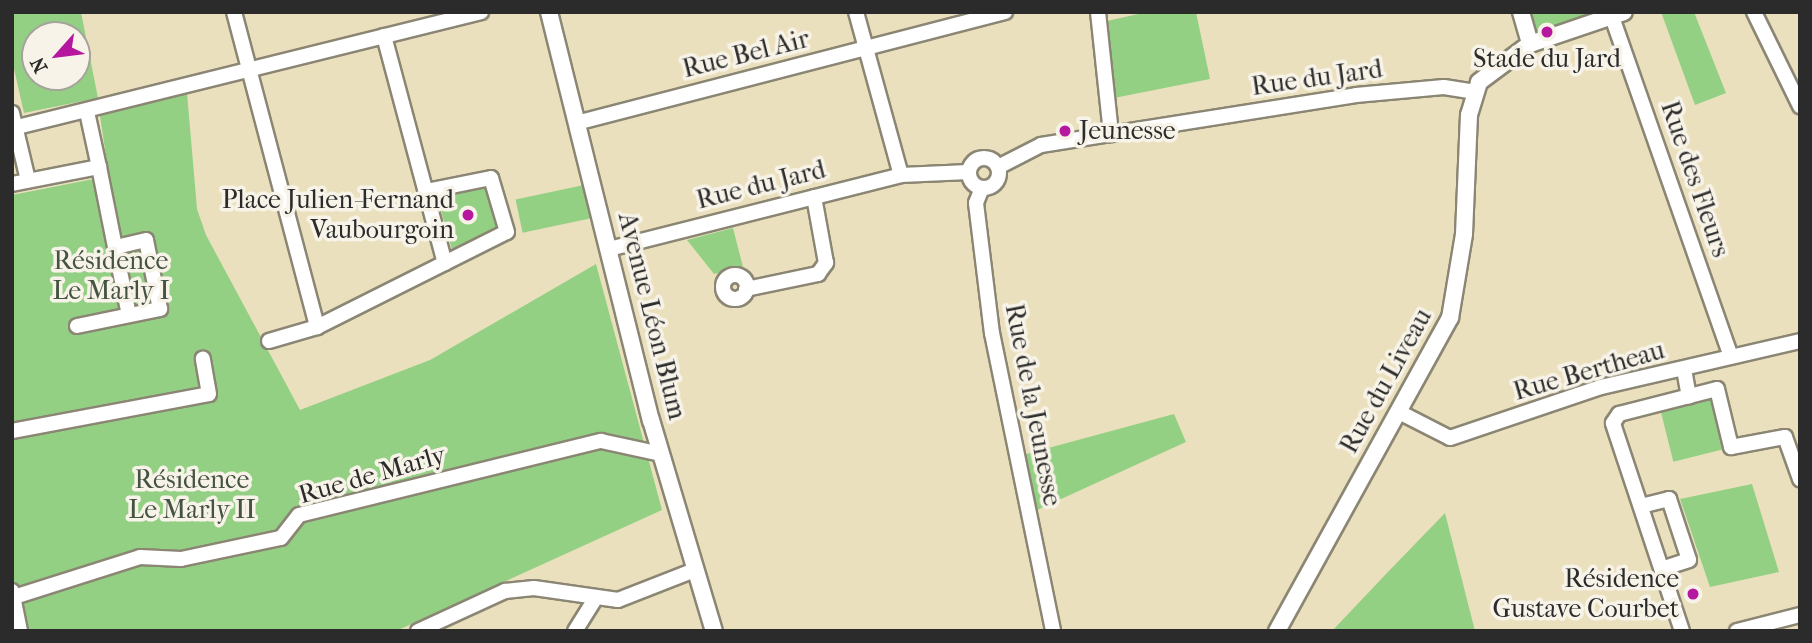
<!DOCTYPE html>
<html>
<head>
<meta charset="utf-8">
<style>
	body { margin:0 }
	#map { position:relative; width:1812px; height:643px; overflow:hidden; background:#ebe0bd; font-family:"IM FELL French Canon",serif }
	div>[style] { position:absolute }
	.green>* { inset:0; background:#94d084; transform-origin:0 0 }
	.roads { filter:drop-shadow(2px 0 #8b8674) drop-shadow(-2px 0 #8b8674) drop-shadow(0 2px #8b8674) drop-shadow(0 -2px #8b8674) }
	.minor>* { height:14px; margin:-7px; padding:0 7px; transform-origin:7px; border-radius:7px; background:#fff }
	.minor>.ring { margin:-7px; padding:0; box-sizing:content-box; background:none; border:14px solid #fff; border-radius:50% }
	.tertiary>* { height:16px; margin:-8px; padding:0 8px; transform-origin:8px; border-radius:8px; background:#fff }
	.dots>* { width:19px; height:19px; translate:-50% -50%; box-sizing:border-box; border:4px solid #f7f3e8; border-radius:50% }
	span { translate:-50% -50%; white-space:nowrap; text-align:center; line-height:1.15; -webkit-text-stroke:7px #f7f3e8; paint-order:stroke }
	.street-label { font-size:26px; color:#2b2b2b }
	.poi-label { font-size:26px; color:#2b2b2b }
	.left { translate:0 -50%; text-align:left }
	.right { translate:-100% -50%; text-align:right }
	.park-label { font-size:26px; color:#455441 }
	.frame { position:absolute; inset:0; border:14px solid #2b2b2b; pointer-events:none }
	.north { position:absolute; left:21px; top:21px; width:70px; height:70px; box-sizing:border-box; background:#f7f3e8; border:2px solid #a5a39c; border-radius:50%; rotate:242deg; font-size:19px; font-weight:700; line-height:28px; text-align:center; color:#2b2b2b }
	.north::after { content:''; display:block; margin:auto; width:24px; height:32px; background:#b5179e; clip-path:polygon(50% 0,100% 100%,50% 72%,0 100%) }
</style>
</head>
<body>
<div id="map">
	<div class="green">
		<div style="clip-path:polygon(evenodd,12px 12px,81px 12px,98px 98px,24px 113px,12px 60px,12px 12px,35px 35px,77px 35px,77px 77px,35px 77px,35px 35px)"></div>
		<div style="clip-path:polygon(1147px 12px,1196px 12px,1210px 79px,1114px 98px,1107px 21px)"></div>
		<div style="clip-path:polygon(1521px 12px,1624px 12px,1530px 44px)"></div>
		<div style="clip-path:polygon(1661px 12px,1694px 12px,1726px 93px,1695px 105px)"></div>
		<div style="clip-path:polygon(187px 93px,197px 209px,206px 235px,300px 410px,430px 360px,596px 264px,662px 510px,396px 631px,12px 631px,12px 195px,109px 176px,100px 116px)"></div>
		<div style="clip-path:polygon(477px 182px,488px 187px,500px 225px,452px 250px,437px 196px)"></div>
		<div style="left:584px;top:185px;width:34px;height:70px;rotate:78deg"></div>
		<div style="clip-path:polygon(733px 228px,743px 267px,714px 274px,687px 240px)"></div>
		<div style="left:1717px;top:389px;width:60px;height:60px;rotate:76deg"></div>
		<div style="clip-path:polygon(1174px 414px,1186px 442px,1037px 510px,1026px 454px)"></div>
		<div style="clip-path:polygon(1752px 484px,1779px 572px,1710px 587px,1680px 499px)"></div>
		<div style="clip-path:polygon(1445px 513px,1475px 631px,1332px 631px,1385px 575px)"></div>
	</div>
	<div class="roads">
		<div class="minor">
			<div style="left:234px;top:12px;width:326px;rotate:75.2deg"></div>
			<div style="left:856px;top:12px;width:169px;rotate:74.6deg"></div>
			<div style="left:1098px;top:12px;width:123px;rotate:83.9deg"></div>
			<div style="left:1754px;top:12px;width:105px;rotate:63.9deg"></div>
			<div style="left:1612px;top:17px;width:360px;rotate:70.7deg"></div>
			<div style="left:384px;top:36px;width:235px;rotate:75deg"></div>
			<div style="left:12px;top:113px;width:69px;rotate:76.6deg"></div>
			<div style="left:580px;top:122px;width:439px;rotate:-14.5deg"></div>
			<div style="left:17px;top:127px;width:478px;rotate:-13.9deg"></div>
			<div class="ring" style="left:969px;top:158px;width:16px;height:16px"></div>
			<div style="left:998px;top:167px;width:48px;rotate:-27.1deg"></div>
			<div style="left:1041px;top:145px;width:319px;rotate:-9deg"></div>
			<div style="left:1356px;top:95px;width:88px;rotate:-5.2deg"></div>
			<div style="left:1444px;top:87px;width:32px;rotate:9deg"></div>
			<div style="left:12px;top:184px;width:89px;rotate:-11.1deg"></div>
			<div style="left:99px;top:167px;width:56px;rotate:-102.3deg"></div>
			<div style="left:982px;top:188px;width:16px;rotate:112deg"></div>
			<div style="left:976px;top:203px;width:131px;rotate:83deg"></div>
			<div style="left:992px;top:333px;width:304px;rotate:78.4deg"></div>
			<div style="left:115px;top:247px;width:69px;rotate:78.4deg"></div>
			<div style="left:609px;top:249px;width:301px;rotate:-14.2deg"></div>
			<div style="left:901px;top:175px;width:68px;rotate:-2.5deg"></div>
			<div class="ring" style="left:723px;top:275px;width:10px;height:10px"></div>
			<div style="left:746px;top:289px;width:74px;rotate:-11.8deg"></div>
			<div style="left:818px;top:274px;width:14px;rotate:-54deg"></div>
			<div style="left:826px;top:263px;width:67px;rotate:-100.3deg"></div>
			<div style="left:77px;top:326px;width:85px;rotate:-11.6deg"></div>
			<div style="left:160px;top:309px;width:70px;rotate:-101.5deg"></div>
			<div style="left:146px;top:240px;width:32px;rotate:167deg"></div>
			<div style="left:115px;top:247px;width:82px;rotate:-101.3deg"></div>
			<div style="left:269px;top:341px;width:50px;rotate:-16.3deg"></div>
			<div style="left:317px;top:327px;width:212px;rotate:-26.6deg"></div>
			<div style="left:507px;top:232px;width:56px;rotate:-106.5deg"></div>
			<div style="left:491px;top:178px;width:65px;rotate:168.5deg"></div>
			<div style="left:1684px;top:369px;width:28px;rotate:80deg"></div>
			<div style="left:1399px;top:412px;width:57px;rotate:27deg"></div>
			<div style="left:1450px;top:438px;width:159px;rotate:-18.7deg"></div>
			<div style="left:1601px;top:387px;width:204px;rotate:-13deg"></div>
			<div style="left:12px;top:431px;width:200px;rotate:-10.6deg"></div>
			<div style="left:209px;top:394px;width:36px;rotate:-100deg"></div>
			<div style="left:1641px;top:506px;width:29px;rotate:-14deg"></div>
			<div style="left:1669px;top:499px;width:64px;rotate:71.8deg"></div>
			<div style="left:1689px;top:560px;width:28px;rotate:162deg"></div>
			<div style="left:12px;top:591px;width:41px;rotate:78.7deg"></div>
			<div style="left:14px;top:597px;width:132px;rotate:-17.6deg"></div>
			<div style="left:140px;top:557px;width:41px;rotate:2.8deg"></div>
			<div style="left:181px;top:559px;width:102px;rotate:-11.9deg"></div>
			<div style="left:281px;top:538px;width:29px;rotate:-52deg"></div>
			<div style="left:299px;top:515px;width:311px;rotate:-13.8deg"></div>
			<div style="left:601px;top:441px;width:61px;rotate:12.2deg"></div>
			<div style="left:418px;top:631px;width:96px;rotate:-24.7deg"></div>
			<div style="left:505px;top:591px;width:29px;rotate:-6deg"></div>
			<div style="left:534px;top:588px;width:85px;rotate:8.1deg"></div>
			<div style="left:618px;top:600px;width:83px;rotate:-21.3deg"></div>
			<div style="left:575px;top:631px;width:38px;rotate:-58deg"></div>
			<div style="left:1682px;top:631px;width:219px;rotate:-108.4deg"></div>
			<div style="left:1613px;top:423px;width:11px;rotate:-56deg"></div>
			<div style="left:1619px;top:414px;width:101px;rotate:-14.3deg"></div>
			<div style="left:1717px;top:389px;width:60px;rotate:76.4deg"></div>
			<div style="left:1731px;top:447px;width:55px;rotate:-10.5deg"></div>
			<div style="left:1785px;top:437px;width:45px;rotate:70.3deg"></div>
			<div style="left:1737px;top:631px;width:65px;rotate:-14.3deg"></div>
		</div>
		<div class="tertiary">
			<div style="left:549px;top:12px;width:421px;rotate:76deg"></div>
			<div style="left:651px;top:420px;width:220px;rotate:73.4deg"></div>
			<div style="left:1521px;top:12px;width:33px;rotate:74deg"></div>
			<div style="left:1277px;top:631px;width:358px;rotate:-61.1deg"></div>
			<div style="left:1450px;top:318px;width:85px;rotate:-80.5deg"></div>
			<div style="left:1464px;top:234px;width:119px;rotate:-87.6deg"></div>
			<div style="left:1469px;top:115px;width:34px;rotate:-73deg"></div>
			<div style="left:1479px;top:82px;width:64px;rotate:-36.7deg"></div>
			<div style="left:1530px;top:44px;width:99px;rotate:-18.8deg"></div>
		</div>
	</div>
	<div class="dots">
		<div style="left:1547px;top:32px;background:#b5179e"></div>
		<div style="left:1065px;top:131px;background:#b5179e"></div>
		<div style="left:468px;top:215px;background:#b5179e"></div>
		<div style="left:1693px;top:594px;background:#b5179e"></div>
	</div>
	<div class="street-label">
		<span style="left:746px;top:54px;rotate:-14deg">Rue Bel Air</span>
		<span style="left:1317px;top:78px;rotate:-8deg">Rue du Jard</span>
		<span style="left:1695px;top:179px;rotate:71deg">Rue des Fleurs</span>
		<span style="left:761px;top:185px;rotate:-14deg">Rue du Jard</span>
		<span style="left:652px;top:316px;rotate:76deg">Avenue Léon Blum</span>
		<span style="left:1589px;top:371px;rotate:-16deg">Rue Bertheau</span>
		<span style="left:1386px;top:381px;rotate:-61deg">Rue du Liveau</span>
		<span style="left:1033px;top:405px;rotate:79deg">Rue de la Jeunesse</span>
		<span style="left:372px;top:475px;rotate:-16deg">Rue de Marly</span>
	</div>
	<div class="poi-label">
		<span style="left:1547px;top:59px">Stade du Jard</span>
		<span class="left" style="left:1079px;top:131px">Jeunesse</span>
		<span class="right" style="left:454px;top:215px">Place Julien-Fernand<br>Vaubourgoin</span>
		<span class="right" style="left:1679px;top:594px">Résidence<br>Gustave Courbet</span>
	</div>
	<div class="park-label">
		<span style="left:111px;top:276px">Résidence<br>Le Marly I</span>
		<span style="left:192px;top:495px">Résidence<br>Le Marly II</span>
	</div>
	<div class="frame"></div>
	<div class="north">N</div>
</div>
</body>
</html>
